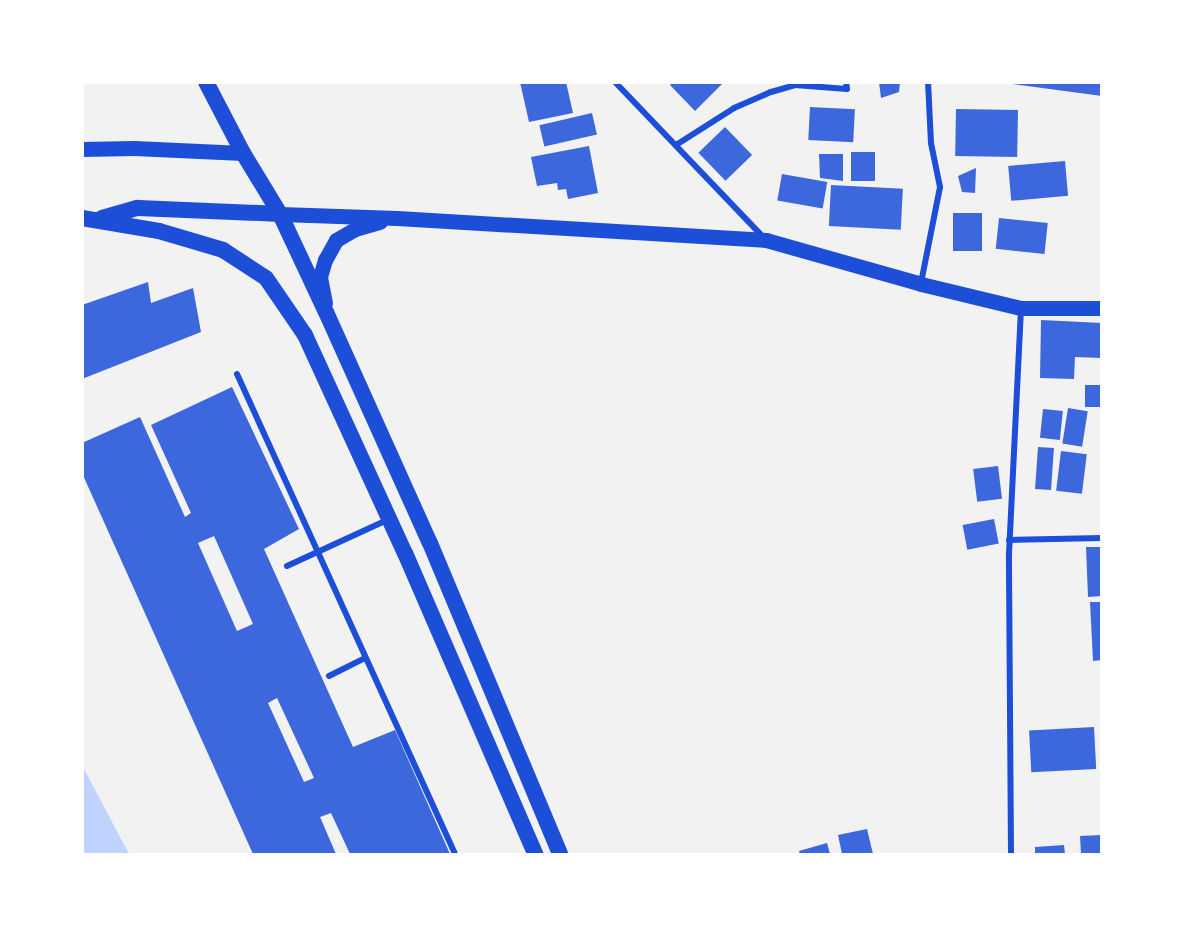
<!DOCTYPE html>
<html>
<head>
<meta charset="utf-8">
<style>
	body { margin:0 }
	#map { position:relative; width:1184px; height:937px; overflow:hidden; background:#f2f2f2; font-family:"IBM Plex Serif",serif }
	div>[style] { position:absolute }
	.water>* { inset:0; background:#bfd3fe }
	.building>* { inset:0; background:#3d67dc; transform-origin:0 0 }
	.minor>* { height:6px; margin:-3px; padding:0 3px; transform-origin:3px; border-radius:3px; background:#1d4ed8 }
	.primary>* { height:15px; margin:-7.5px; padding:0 7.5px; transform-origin:7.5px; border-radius:7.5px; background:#1d4ed8 }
	.trunk>* { height:16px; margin:-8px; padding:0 8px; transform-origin:8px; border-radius:8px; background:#1d4ed8 }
	span { translate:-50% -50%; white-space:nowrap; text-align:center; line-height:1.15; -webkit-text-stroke:4.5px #fff; paint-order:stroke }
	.frame { position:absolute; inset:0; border:84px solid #fff; pointer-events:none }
</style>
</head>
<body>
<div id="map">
	<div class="water">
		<div style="clip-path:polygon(82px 767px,83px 767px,129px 854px,83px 854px)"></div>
	</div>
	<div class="building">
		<div style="clip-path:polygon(520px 82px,566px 82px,573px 113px,529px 122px)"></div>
		<div style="clip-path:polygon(673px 82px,724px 82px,695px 111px,670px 85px)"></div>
		<div style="clip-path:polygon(879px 82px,900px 82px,899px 92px,881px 98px)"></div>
		<div style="clip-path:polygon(1013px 82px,1102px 82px,1102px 96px,1013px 84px)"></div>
		<div style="left:810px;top:107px;width:45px;height:33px;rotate:3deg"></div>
		<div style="left:956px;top:109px;width:62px;height:47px;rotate:1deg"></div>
		<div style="left:592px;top:113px;width:22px;height:54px;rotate:77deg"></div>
		<div style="left:725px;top:127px;width:39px;height:37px;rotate:46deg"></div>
		<div style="clip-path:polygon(589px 146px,598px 193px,568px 199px,566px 189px,558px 190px,557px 183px,537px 186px,531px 157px)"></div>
		<div style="left:851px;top:152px;width:24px;height:29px"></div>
		<div style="clip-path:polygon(819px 154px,843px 154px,843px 181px,820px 178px)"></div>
		<div style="left:1065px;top:161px;width:35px;height:57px;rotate:85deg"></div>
		<div style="clip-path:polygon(976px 168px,975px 193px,962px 192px,958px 176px)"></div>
		<div style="left:782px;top:174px;width:46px;height:27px;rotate:10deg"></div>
		<div style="left:831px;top:185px;width:72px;height:41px;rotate:3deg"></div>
		<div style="left:953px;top:213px;width:29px;height:38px"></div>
		<div style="left:999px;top:218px;width:49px;height:31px;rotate:6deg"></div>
		<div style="clip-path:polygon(148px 282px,151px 303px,193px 288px,201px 332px,82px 379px,82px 305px)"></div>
		<div style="clip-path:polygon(1041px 320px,1102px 323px,1102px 358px,1075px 357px,1074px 379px,1040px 378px)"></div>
		<div style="left:1085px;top:385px;width:17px;height:22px"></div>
		<div style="clip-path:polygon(evenodd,232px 387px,299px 529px,264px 549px,353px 747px,395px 730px,450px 854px,350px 854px,331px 813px,320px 817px,336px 854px,253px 854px,82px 473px,82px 443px,140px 417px,185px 517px,191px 513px,151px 425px,232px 387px,214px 536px,253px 624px,237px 631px,198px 543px,214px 536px,232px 387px,277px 698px,314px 778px,304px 782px,268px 703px,277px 698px)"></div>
		<div style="left:1068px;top:408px;width:20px;height:36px;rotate:9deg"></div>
		<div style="left:1043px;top:409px;width:20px;height:29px;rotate:6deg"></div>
		<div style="left:1038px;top:447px;width:16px;height:42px;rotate:4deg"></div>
		<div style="left:1061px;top:451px;width:26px;height:40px;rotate:7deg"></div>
		<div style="left:998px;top:466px;width:33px;height:25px;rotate:83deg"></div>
		<div style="left:994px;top:519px;width:25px;height:32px;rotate:79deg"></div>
		<div style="clip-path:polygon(1086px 547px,1102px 547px,1102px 596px,1088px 597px)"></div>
		<div style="clip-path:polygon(1090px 602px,1102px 602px,1102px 660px,1093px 661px)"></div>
		<div style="left:1094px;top:727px;width:42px;height:65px;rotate:87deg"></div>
		<div style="clip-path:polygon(867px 829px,873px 854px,842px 854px,838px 835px)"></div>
		<div style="left:1101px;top:835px;width:19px;height:21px;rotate:87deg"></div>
		<div style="clip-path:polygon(827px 843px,830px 854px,800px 854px,799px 851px)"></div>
		<div style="clip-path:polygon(1064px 845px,1065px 854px,1035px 854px,1035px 847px)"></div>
	</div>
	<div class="minor">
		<div style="left:615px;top:82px;width:216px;rotate:46.3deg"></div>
		<div style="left:676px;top:145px;width:69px;rotate:-32.5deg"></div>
		<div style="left:734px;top:108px;width:40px;rotate:-23.4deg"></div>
		<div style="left:771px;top:92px;width:25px;rotate:-16deg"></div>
		<div style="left:795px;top:85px;width:52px;rotate:4.4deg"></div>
		<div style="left:847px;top:89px;width:7px;rotate:-98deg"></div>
		<div style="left:921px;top:283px;width:98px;rotate:-78.8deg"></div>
		<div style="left:940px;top:187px;width:45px;rotate:-101.6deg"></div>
		<div style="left:931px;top:143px;width:61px;rotate:-92.8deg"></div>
		<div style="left:237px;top:374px;width:527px;rotate:65.57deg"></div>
		<div style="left:1009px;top:540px;width:93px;rotate:-1.2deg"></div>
		<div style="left:287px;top:566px;width:112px;rotate:-24.7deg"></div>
		<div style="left:329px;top:676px;width:40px;rotate:-26.6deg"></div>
		<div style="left:1011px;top:854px;width:300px;rotate:-90.4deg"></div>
		<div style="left:1009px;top:554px;width:245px;rotate:-87.2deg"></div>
	</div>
	<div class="primary">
		<div style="left:82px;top:149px;width:52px;rotate:-1.1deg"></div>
		<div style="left:134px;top:148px;width:109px;rotate:2.6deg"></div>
		<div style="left:280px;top:214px;width:117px;rotate:2deg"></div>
		<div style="left:397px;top:218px;width:370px;rotate:3.4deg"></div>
		<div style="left:766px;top:240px;width:161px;rotate:15.8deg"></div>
		<div style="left:921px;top:284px;width:103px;rotate:13.5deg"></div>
		<div style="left:1021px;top:308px;width:81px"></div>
		<div style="left:325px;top:303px;width:26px;rotate:-101deg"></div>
		<div style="left:320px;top:277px;width:18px;rotate:-74deg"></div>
		<div style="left:325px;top:260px;width:23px;rotate:-61deg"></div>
		<div style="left:336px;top:240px;width:22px;rotate:-30deg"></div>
		<div style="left:355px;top:229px;width:26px;rotate:-16deg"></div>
	</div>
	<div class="trunk">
		<div style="left:206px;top:82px;width:80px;rotate:62.5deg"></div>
		<div style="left:243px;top:153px;width:71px;rotate:58.8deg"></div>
		<div style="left:280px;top:214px;width:108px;rotate:64.9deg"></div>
		<div style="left:326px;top:312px;width:253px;rotate:65.8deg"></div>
		<div style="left:430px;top:543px;width:337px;rotate:67.3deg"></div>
		<div style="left:82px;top:218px;width:78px;rotate:9.6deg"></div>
		<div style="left:159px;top:231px;width:67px;rotate:16.5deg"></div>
		<div style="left:223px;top:250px;width:51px;rotate:33.1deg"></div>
		<div style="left:266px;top:278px;width:69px;rotate:55.6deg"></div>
		<div style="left:305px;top:335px;width:240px;rotate:65.4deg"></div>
		<div style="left:405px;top:553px;width:328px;rotate:66.6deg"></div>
		<div style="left:102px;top:218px;width:37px;rotate:-16deg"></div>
		<div style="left:138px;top:208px;width:142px;rotate:2.4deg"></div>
	</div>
	<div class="frame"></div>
</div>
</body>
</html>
